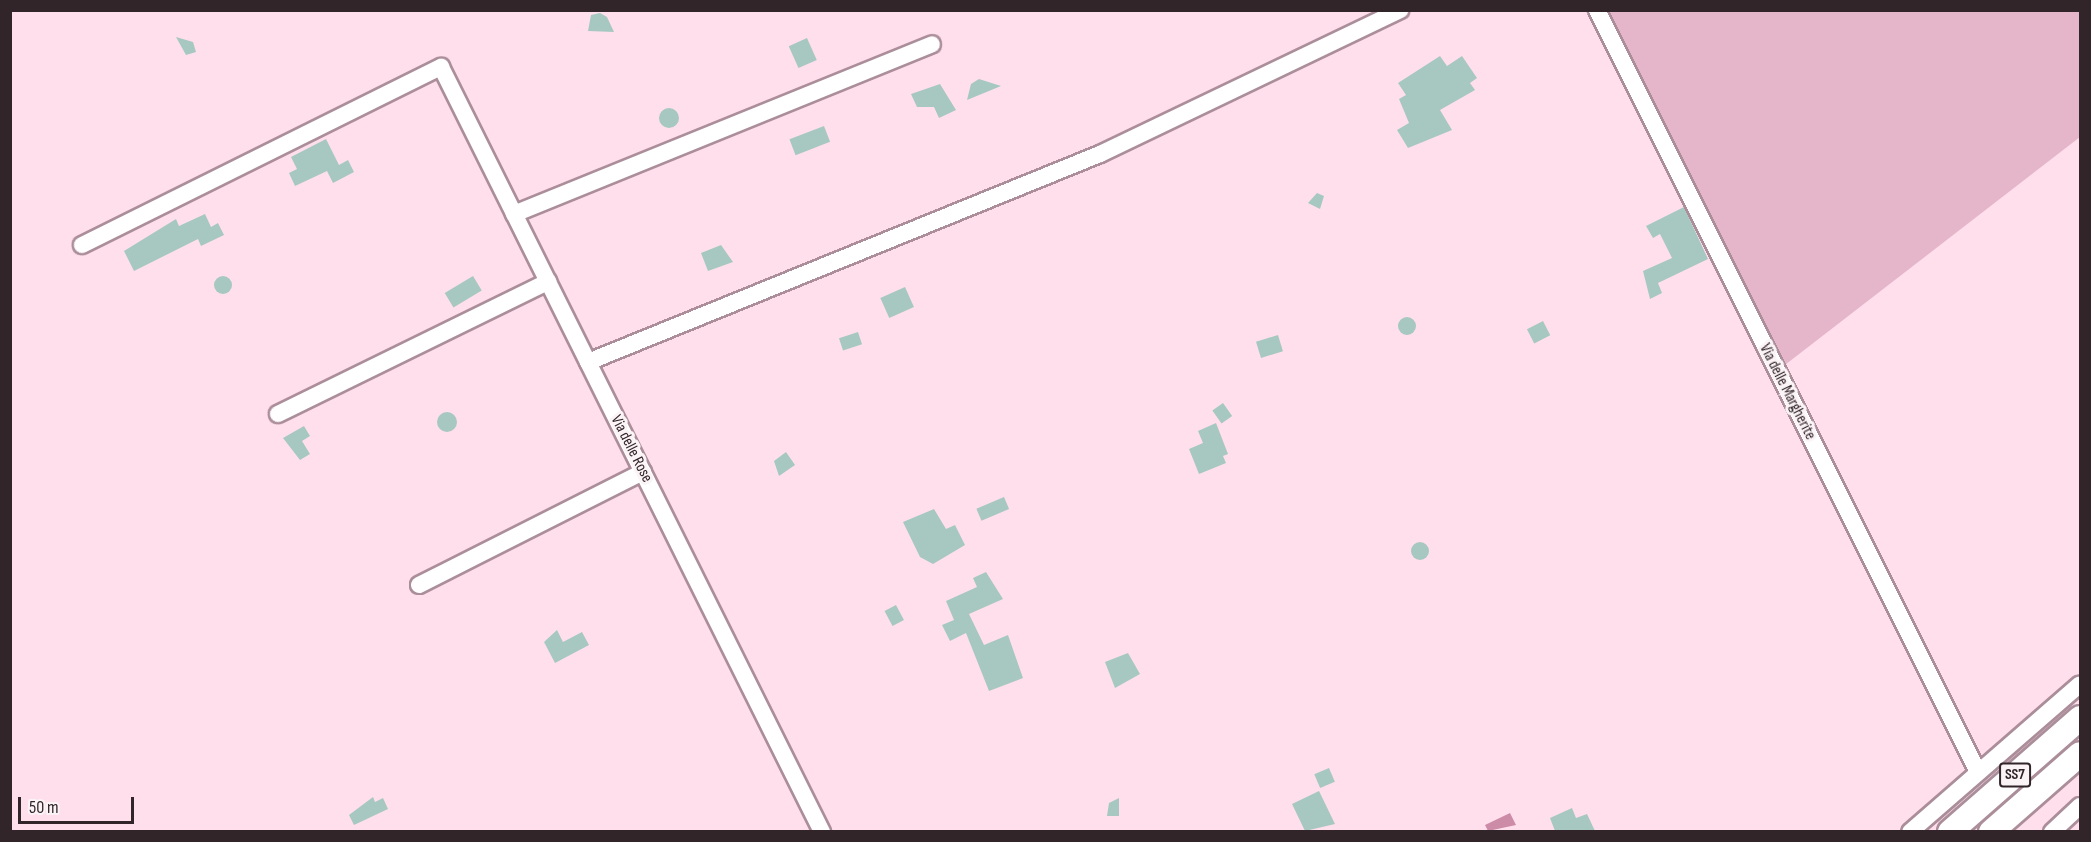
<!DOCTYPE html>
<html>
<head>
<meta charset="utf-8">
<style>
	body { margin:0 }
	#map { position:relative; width:2091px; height:842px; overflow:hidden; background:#ffdfec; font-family:"Sofia Sans Condensed",sans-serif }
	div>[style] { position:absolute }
	.green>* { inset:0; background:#e5b6ca }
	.water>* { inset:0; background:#cc8ba7 }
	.building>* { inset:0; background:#a6c8c0; transform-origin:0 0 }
	.round { border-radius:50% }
	.roads { filter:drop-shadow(2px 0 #ab8e9a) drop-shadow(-2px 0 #ab8e9a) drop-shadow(0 2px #ab8e9a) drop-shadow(0 -2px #ab8e9a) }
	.minor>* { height:16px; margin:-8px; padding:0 8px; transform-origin:8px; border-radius:8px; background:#fff }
	.highway>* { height:24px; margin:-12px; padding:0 12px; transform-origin:12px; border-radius:12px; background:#fff }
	span { translate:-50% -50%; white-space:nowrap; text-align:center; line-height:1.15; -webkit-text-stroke:6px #fbf4f7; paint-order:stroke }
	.shield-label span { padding:2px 4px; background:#fbf4f7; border:2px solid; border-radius:4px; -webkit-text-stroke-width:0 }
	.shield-label { font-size:15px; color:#31252a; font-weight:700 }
	.street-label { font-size:16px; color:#31252a }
	.frame { position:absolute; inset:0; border:12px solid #31252a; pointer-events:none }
	.scale { position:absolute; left:18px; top:797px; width:116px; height:27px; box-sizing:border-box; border:3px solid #31252a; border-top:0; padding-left:8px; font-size:18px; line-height:21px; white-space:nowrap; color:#31252a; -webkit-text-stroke:4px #fbf4f7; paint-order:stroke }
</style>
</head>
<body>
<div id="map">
	<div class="green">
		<div style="clip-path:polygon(1604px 11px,2080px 11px,2080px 137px,1781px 368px)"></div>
	</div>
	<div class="water">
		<div style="clip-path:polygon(1510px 813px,1516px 825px,1488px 831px,1485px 825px)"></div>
	</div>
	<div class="building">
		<div style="clip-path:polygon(600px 13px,607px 17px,614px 32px,588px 31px,591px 15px)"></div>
		<div style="clip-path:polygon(176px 37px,193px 42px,196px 52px,186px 55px)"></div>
		<div style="left:807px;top:38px;width:24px;height:20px;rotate:66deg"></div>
		<div style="clip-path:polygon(1440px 56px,1447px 66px,1462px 56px,1477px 78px,1470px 83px,1475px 90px,1440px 110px,1452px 130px,1408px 148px,1397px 130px,1409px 123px,1399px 99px,1406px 95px,1398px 83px)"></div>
		<div style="clip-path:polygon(979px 79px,1001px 86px,967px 100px,971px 84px)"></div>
		<div style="clip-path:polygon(940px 84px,956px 110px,939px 118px,934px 107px,917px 107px,911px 94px)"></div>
		<div class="round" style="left:659px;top:108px;width:20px;height:20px"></div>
		<div style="left:824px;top:126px;width:17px;height:37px;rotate:69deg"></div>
		<div style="clip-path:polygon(326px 139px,339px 165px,348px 160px,354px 172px,333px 183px,327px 171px,295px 186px,289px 173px,297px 169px,291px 157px)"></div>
		<div style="clip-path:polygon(1317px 193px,1324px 196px,1320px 209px,1308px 203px)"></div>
		<div style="clip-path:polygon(1684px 207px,1708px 259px,1658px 283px,1662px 293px,1650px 299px,1643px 271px,1672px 258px,1660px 234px,1653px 238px,1646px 226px)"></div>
		<div style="clip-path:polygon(205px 214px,211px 227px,218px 223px,224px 235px,201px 246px,198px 239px,134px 271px,124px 251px,176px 219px,179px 226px)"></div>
		<div style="clip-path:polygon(721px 245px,733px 262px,708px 271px,701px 253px)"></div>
		<div style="left:473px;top:276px;width:17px;height:33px;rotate:59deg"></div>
		<div class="round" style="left:214px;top:276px;width:18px;height:18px"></div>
		<div style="left:905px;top:287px;width:22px;height:27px;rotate:66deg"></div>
		<div class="round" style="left:1398px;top:317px;width:18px;height:18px"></div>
		<div style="left:1543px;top:321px;width:16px;height:18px;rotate:63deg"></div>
		<div style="left:858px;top:332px;width:13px;height:20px;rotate:72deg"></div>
		<div style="left:1278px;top:335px;width:17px;height:23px;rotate:73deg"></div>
		<div style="left:1223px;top:403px;width:16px;height:13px;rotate:55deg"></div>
		<div class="round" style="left:437px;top:412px;width:20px;height:20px"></div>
		<div style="clip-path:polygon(1216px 423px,1228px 454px,1223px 456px,1226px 463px,1199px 474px,1189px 449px,1203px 443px,1198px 431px)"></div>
		<div style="clip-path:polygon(304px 426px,310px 436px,302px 441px,310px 454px,300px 460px,283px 438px)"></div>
		<div style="clip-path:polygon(786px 452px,795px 465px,779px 476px,774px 461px)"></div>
		<div style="left:1004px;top:497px;width:13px;height:30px;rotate:67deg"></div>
		<div style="clip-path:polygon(934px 509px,946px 529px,955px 525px,965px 545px,933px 564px,920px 557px,903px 522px)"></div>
		<div class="round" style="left:1411px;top:542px;width:18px;height:18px"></div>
		<div style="clip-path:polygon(986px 572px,1003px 599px,969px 614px,984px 645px,1008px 635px,1023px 678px,989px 691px,966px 633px,950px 641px,942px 625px,954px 620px,946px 601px,977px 587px,973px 578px)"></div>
		<div style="left:896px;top:605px;width:17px;height:13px;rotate:62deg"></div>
		<div style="clip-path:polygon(557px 630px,563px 642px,582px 632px,589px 645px,555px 663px,544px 642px)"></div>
		<div style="clip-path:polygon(1128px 653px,1140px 674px,1115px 688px,1105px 662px)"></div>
		<div style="left:1329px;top:768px;width:15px;height:16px;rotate:67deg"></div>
		<div style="clip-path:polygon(1319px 791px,1335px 824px,1305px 831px,1292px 804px)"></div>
		<div style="clip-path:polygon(373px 797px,375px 802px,383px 798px,388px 809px,354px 825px,349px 815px)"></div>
		<div style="clip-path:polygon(1119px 798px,1119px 816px,1107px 816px,1109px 803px)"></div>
		<div style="clip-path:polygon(1572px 808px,1576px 818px,1587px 814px,1595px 831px,1555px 831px,1550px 818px)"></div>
	</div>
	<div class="roads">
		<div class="minor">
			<div style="left:1597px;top:10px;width:852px;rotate:63.43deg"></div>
			<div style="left:514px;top:214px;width:451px;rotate:-22.1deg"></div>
			<div style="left:82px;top:245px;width:401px;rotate:-26.4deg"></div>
			<div style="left:441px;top:67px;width:855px;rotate:63.52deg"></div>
			<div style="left:588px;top:362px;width:553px;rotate:-22.11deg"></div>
			<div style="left:1100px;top:154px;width:333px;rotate:-25.6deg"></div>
			<div style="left:278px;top:414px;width:301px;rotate:-26.1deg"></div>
			<div style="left:419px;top:585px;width:251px;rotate:-26.8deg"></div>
			<div style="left:1910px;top:832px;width:225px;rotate:-41deg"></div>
			<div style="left:2052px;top:832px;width:38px;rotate:-43deg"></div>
		</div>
		<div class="highway">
			<div style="left:1950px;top:832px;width:173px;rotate:-41.2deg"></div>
			<div style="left:1991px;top:832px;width:118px;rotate:-41.2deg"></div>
		</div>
	</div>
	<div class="shield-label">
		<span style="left:2015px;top:775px">SS7</span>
	</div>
	<div class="street-label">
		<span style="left:1787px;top:392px;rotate:63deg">Via delle Margherite</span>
		<span style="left:631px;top:449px;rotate:63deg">Via delle Rose</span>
	</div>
	<div class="frame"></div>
	<div class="scale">50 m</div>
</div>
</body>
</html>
